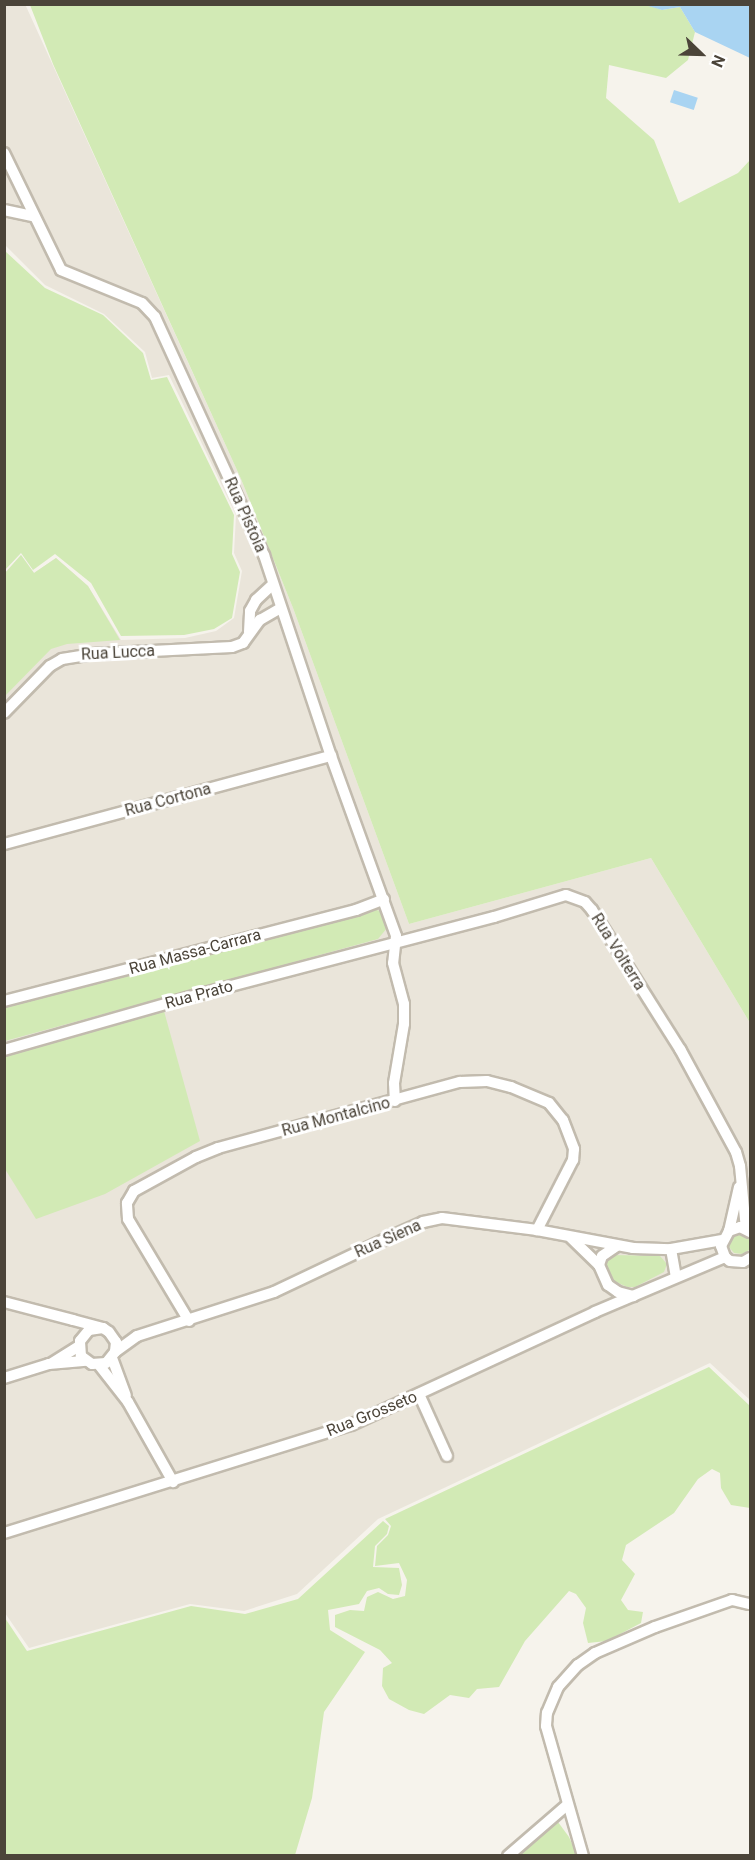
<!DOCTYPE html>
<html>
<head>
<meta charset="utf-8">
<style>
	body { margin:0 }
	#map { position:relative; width:755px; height:1860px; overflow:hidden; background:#f6f3ec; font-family:Roboto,sans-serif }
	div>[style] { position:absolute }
	.residential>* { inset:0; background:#eae5da }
	.green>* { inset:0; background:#d2eab5 }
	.water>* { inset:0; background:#a9d4f2; transform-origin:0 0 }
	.roads { filter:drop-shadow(2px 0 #c2bbae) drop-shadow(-2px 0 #c2bbae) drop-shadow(0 2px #c2bbae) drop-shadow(0 -2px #c2bbae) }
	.street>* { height:10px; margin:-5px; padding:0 5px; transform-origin:5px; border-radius:5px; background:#fff }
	span { translate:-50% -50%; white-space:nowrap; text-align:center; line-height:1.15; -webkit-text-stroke:6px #fff; paint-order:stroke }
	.street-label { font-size:16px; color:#4b4439 }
	.frame { position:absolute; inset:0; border:6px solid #4b4439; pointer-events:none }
	.north { position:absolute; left:671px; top:24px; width:60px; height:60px; -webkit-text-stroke:4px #fff; paint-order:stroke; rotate:113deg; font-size:16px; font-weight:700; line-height:24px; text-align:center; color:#4b4439 }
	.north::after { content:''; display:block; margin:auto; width:21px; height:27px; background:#4b4439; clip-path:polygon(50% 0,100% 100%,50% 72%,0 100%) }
</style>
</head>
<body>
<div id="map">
	<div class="residential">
		<div style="clip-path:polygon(25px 4px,241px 479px,293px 608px,409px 924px,651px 858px,750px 1023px,750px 1400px,710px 1363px,378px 1519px,297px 1594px,244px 1611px,190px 1604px,29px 1648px,5px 1613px,5px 573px,21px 555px,34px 573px,56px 558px,88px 586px,121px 640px,185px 638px,216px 631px,234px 618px,242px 571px,234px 553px,236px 515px,169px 375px,152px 378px,145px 352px,104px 314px,45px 285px,5px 245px,5px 5px)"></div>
	</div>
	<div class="green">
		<div style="clip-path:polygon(645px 4px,662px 10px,680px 7px,695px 32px,688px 60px,666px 78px,609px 65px,606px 98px,654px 140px,679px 203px,738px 173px,750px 160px,750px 1023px,651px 858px,409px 924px,293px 608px,241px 479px,53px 64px,30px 5px)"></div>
		<div style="clip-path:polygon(5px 251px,45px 288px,103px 315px,143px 353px,151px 380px,167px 377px,234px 515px,232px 554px,240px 572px,232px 618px,214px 629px,184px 635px,121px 636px,91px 583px,55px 554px,33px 570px,21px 553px,5px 570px)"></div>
		<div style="clip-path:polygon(21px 555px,34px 573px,56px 558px,88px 586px,120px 640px,67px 644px,51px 649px,5px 696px,5px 573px)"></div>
		<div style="clip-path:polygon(372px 908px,384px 913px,387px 920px,387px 928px,378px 939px,5px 1041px,5px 1008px)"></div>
		<div style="clip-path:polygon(164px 1011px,200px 1141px,105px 1194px,36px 1219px,5px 1169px,5px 1055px)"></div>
		<div style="clip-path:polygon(735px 1231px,747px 1234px,750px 1237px,749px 1250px,742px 1254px,734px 1253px,729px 1247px,728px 1240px)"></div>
		<div style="clip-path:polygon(612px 1255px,660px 1256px,667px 1264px,664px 1272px,635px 1287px,627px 1287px,614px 1281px,606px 1264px)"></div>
		<div style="clip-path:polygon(709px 1367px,750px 1406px,750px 1508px,731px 1505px,721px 1488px,720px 1473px,712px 1469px,698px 1479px,674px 1513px,626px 1545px,622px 1560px,635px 1574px,621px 1600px,628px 1610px,643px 1612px,641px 1623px,607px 1641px,588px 1643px,583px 1623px,586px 1608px,576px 1594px,569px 1591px,525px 1641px,499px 1687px,477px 1689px,469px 1698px,450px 1695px,424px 1714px,409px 1710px,389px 1699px,382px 1686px,383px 1668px,392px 1663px,380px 1650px,335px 1627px,335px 1615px,350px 1610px,364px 1611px,367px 1597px,378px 1592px,393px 1599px,405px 1596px,407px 1580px,399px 1563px,375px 1566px,377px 1546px,388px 1535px,391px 1526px,385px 1519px)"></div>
		<div style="clip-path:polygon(383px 1521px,389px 1526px,387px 1534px,375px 1546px,373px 1567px,399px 1568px,402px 1585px,399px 1595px,388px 1594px,379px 1588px,367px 1591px,359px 1604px,328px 1610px,330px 1630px,365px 1652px,324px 1712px,312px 1798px,295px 1855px,5px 1855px,5px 1618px,27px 1651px,191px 1606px,245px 1614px,298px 1599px)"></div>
		<div style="clip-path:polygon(548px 1822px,558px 1822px,569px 1837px,577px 1855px,512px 1856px)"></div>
	</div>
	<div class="water">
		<div style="clip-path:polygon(645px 5px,750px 5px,750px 58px,695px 32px,680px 7px,662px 10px)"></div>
		<div style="left:674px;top:90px;width:25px;height:13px;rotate:18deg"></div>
	</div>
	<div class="roads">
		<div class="street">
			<div style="left:4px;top:153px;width:130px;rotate:64deg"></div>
			<div style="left:61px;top:270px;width:87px;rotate:22.2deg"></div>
			<div style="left:142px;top:303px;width:19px;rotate:47deg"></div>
			<div style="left:155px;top:317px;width:262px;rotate:65.4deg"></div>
			<div style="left:264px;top:555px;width:212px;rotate:71.6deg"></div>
			<div style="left:331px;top:756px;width:191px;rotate:70.1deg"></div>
			<div style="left:396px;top:936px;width:27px;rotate:96deg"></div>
			<div style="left:393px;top:963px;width:42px;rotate:75deg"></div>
			<div style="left:404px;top:1004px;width:20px;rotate:90deg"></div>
			<div style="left:404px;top:1024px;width:60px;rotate:99.6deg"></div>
			<div style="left:394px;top:1083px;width:18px;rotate:87deg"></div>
			<div style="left:4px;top:210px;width:30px;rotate:12deg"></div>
			<div style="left:249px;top:632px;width:21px;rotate:-87deg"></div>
			<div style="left:250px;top:611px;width:13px;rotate:-61deg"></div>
			<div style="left:256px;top:600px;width:23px;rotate:-43deg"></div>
			<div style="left:4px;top:713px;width:66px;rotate:-45.6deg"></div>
			<div style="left:50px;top:666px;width:14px;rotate:-30deg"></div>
			<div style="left:62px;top:659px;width:30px;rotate:-9deg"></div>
			<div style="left:92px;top:654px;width:140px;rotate:-2.9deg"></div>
			<div style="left:232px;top:647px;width:12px;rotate:-20deg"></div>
			<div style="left:243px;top:643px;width:29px;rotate:-54deg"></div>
			<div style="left:260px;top:620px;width:24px;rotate:-30deg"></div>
			<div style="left:4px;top:844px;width:339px;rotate:-15.1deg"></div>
			<div style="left:4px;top:1001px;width:364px;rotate:-14.5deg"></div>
			<div style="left:356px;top:910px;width:30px;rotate:-21deg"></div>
			<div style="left:4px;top:1050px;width:212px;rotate:-15.9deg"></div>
			<div style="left:208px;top:992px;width:296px;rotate:-14.7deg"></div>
			<div style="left:494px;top:917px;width:75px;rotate:-17deg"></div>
			<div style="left:566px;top:895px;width:20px;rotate:20deg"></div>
			<div style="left:585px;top:902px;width:11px;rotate:49deg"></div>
			<div style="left:592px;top:910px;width:165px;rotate:57.7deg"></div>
			<div style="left:680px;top:1049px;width:117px;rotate:61.5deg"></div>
			<div style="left:736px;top:1152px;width:15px;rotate:74deg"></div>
			<div style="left:740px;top:1166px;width:63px;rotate:84.6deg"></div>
			<div style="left:729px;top:1231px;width:45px;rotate:-77.2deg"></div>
			<div style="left:750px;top:1232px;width:11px;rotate:-153deg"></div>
			<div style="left:740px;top:1227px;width:12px;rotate:160deg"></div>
			<div style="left:729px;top:1231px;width:17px;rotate:118deg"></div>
			<div style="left:721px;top:1246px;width:12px;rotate:70deg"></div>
			<div style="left:725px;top:1257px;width:6px;rotate:39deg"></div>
			<div style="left:730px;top:1261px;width:13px;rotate:4deg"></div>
			<div style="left:743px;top:1262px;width:8px;rotate:-30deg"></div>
			<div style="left:571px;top:1238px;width:39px;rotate:44deg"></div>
			<div style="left:599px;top:1265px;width:22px;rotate:66deg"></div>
			<div style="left:608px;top:1285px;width:12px;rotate:35deg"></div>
			<div style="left:618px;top:1292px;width:16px;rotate:15deg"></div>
			<div style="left:671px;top:1249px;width:27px;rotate:80deg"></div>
			<div style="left:599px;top:1265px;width:9px;rotate:-72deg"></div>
			<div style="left:602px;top:1256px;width:18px;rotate:-34deg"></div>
			<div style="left:4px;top:1302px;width:71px;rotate:14.6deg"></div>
			<div style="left:73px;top:1320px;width:31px;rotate:15deg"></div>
			<div style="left:103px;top:1328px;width:7px;rotate:34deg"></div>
			<div style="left:109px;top:1332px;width:12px;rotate:55deg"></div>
			<div style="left:116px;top:1342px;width:10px;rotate:96deg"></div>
			<div style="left:115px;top:1352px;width:14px;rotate:129deg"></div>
			<div style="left:106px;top:1363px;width:14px;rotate:176deg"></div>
			<div style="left:92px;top:1364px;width:14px;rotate:-144deg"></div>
			<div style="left:81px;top:1356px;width:15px;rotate:-94deg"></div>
			<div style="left:80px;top:1341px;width:14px;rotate:-51deg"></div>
			<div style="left:89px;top:1330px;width:14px;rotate:-8deg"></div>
			<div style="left:189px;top:1321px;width:119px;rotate:-120.9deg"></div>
			<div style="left:128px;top:1219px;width:16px;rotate:-94deg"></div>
			<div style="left:127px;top:1203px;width:14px;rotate:-60deg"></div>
			<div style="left:134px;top:1191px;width:71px;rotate:-28.7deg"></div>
			<div style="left:196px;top:1157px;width:24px;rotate:-22deg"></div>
			<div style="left:218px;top:1148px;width:251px;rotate:-15.3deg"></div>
			<div style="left:460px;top:1082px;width:27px;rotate:-2deg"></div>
			<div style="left:487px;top:1081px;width:25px;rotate:14deg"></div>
			<div style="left:511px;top:1087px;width:41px;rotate:22.8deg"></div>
			<div style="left:549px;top:1103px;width:22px;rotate:51deg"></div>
			<div style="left:563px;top:1120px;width:31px;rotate:69deg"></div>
			<div style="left:574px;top:1149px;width:11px;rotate:95deg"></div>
			<div style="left:573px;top:1160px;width:79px;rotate:117.2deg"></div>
			<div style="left:115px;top:1352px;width:27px;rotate:-36deg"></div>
			<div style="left:137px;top:1336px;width:144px;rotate:-17.8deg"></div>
			<div style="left:274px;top:1292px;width:133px;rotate:-25.4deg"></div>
			<div style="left:394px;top:1235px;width:32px;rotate:-24deg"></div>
			<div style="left:423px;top:1222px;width:19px;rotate:-12deg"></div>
			<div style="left:442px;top:1218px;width:96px;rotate:7.2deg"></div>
			<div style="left:537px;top:1230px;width:98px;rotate:10.6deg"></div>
			<div style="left:633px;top:1248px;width:38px;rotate:2deg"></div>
			<div style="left:671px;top:1249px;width:52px;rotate:-10deg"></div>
			<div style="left:112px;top:1358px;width:40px;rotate:69.8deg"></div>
			<div style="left:52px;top:1363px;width:32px;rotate:-32deg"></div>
			<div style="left:99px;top:1365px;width:47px;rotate:51.9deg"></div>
			<div style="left:128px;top:1402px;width:92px;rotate:60.6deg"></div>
			<div style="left:4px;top:1378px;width:47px;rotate:-17.3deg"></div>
			<div style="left:49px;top:1364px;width:37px;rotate:-5deg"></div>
			<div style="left:419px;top:1394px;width:68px;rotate:65.7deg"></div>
			<div style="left:4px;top:1533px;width:363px;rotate:-17.3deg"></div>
			<div style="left:351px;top:1425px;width:269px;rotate:-24.8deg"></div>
			<div style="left:595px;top:1312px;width:141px;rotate:-22.9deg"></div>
			<div style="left:508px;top:1856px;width:78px;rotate:-40.8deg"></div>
			<div style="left:583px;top:1856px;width:135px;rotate:-105.9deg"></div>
			<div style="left:546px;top:1726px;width:13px;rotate:-86deg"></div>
			<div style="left:547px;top:1713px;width:28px;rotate:-67deg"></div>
			<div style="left:558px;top:1687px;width:30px;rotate:-48deg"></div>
			<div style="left:578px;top:1665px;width:21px;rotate:-35deg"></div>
			<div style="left:595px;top:1653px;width:65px;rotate:-23.4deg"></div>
			<div style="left:655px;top:1627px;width:82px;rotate:-19.3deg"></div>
			<div style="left:732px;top:1600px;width:18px;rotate:13deg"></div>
		</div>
	</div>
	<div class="street-label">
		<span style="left:245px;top:515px;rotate:66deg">Rua Pistoia</span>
		<span style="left:118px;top:653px;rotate:-3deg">Rua Lucca</span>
		<span style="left:168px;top:800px;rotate:-15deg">Rua Cortona</span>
		<span style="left:195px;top:952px;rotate:-15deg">Rua Massa-Carrara</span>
		<span style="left:618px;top:952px;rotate:58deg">Rua Volterra</span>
		<span style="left:199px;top:995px;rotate:-15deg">Rua Prato</span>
		<span style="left:336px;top:1117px;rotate:-15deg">Rua Montalcino</span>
		<span style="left:388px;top:1239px;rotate:-24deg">Rua Siena</span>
		<span style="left:372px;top:1414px;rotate:-22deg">Rua Grosseto</span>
	</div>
	<div class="frame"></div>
	<div class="north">N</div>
</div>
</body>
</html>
